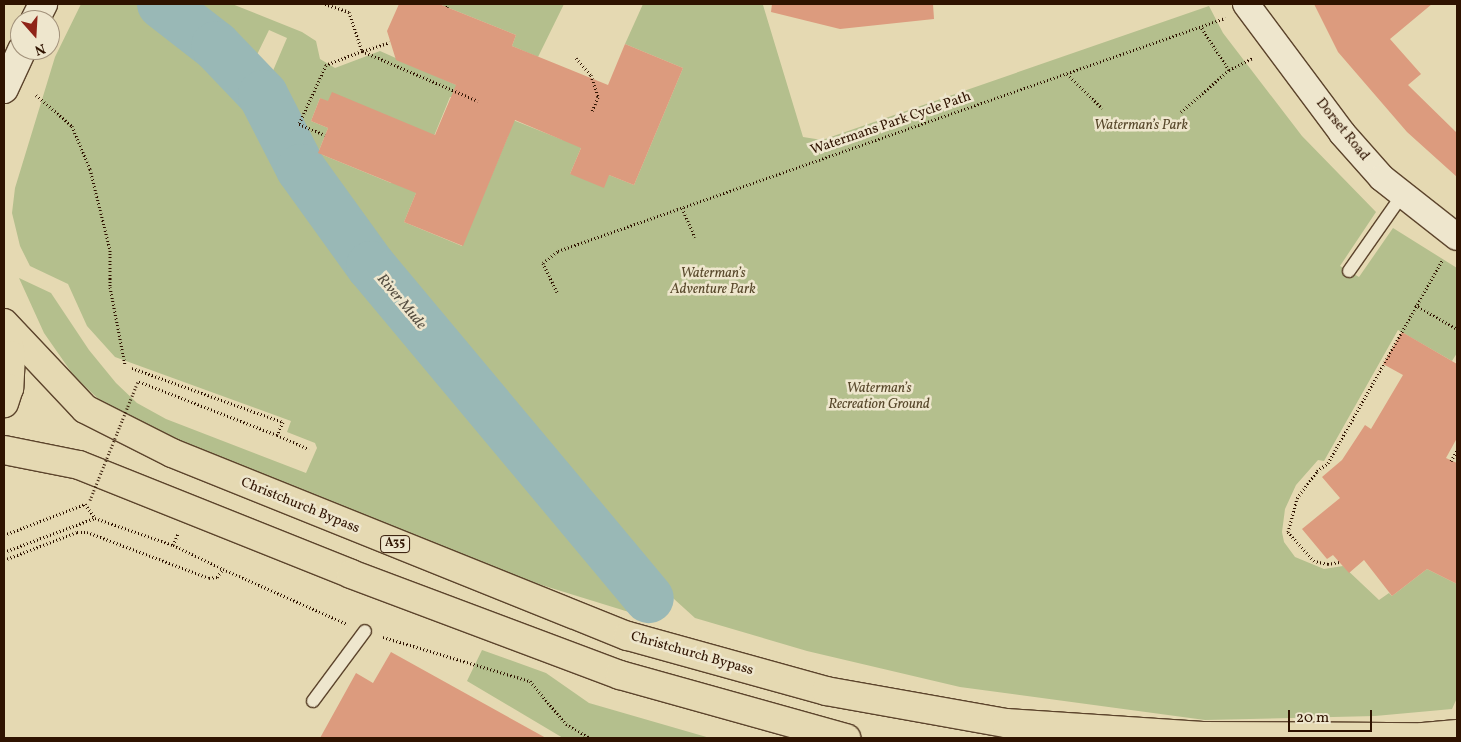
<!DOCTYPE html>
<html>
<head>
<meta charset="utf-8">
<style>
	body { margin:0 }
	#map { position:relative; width:1461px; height:742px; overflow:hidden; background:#e5d9b2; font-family:Vollkorn,serif }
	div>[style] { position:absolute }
	.green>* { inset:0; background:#b4bf8d }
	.river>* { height:50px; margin:-25px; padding:0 25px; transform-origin:25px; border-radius:25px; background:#99b8b6 }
	.building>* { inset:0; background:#dc9b7e }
	.path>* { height:3px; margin-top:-1.5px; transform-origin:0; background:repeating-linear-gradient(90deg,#2f1300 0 1px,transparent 0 3.5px) }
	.roads { filter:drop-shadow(1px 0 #5c442c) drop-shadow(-1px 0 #5c442c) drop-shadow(0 1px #5c442c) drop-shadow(0 -1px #5c442c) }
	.service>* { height:12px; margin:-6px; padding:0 6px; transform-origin:6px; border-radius:6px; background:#eee6cd }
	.minor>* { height:26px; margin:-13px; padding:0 13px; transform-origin:13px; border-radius:13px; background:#eee6cd }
	.secondary>* { height:28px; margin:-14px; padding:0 14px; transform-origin:14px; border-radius:14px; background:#eee6cd }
	.primary>* { height:28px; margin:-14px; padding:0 14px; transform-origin:14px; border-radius:14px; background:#e5d9b2 }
	.path-bridge>* { height:3px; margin-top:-1.5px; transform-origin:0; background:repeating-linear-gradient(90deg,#2f1300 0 1px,transparent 0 3.5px) }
	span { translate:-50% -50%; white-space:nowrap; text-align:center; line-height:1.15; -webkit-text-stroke:5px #eee6cd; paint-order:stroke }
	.shield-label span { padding:1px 4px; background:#eee6cd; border:1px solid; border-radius:4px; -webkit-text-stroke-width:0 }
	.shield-label { font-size:12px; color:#2f1300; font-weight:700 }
	.street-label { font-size:14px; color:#2f1300 }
	.park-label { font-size:14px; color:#57472a; font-style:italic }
	.water-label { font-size:15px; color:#544d40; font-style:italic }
	.frame { position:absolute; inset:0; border:5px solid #2f1300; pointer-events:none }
	.north { position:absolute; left:10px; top:10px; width:50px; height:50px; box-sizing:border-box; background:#eee6cd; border:1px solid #a2927b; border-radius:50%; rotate:161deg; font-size:14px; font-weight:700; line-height:20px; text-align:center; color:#2f1300 }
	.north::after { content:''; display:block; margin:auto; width:18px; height:22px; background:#8f2418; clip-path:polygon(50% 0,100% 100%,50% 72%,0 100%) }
	.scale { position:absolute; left:1288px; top:710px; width:84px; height:22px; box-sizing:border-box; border:2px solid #2f1300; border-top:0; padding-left:6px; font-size:15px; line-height:18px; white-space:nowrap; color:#2f1300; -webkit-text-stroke:4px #eee6cd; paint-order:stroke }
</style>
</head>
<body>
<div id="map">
	<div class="green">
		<div style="clip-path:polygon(evenodd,81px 4px,232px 4px,302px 32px,316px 41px,320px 59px,335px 68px,380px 51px,481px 96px,450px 97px,425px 158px,320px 98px,311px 121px,328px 128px,318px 153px,391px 183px,421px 181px,404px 222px,462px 246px,508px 136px,488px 110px,563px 140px,586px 136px,570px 174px,609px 175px,634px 185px,683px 68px,625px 44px,643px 4px,763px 5px,803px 137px,822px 140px,1209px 6px,1223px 33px,1302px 136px,1376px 212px,1340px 266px,1359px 277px,1393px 228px,1457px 268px,1457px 353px,1452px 361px,1398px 330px,1324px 461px,1318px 460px,1296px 485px,1285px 509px,1282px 532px,1284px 542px,1295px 557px,1324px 569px,1343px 566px,1379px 600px,1389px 593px,1392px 596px,1427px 569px,1457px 584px,1457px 698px,1452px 709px,1375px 716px,1205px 720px,960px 687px,807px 651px,695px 618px,663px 589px,662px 604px,645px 617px,535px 583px,150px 432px,110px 410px,74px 376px,44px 333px,19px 278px,51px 293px,89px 350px,116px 383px,137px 403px,166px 419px,306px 473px,317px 448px,315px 443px,287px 432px,291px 421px,115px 357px,87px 326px,68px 284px,30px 266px,20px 246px,12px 213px,15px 188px,55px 57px,81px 4px,269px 30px,287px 38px,263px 94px,246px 77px,269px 30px)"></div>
		<div style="clip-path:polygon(439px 4px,564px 4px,538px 57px,512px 46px,516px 35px)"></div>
		<div style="clip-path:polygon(482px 650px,546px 673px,589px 703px,710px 738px,563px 738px,467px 681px)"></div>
	</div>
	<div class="river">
		<div style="left:162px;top:4px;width:68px;rotate:37.9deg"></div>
		<div style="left:216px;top:46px;width:68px;rotate:46.2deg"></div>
		<div style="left:263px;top:95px;width:83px;rotate:62.8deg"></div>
		<div style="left:301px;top:169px;width:120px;rotate:54.2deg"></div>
		<div style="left:371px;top:266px;width:433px;rotate:50.1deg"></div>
	</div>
	<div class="building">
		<div style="clip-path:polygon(399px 4px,439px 4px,516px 35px,512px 46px,608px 85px,625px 44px,683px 68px,634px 185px,609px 175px,604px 188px,570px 174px,581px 148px,515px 120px,463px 246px,404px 222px,416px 193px,318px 153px,328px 128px,311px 121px,320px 98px,328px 101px,332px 92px,435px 135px,456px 85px,396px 60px,387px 31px)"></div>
		<div style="clip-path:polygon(772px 4px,933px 4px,934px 19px,840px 29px,771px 12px)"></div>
		<div style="clip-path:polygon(1314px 4px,1432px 4px,1390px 39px,1421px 74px,1408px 85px,1457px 133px,1457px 177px,1407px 132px,1338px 52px)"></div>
		<div style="clip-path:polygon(1402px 332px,1457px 364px,1457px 438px,1446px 458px,1457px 463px,1457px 584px,1427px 569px,1392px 596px,1364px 560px,1349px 573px,1333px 555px,1327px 559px,1302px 529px,1340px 498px,1322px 477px,1342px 460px,1365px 425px,1371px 429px,1403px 375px,1383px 364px)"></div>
		<div style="clip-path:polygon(391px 652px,546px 738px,320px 738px,356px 673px,373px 683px)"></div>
	</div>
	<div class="path">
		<div style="left:325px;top:4px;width:25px;rotate:18deg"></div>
		<div style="left:349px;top:12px;width:41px;rotate:71.6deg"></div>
		<div style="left:362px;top:51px;width:39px;rotate:159deg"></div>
		<div style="left:326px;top:65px;width:65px;rotate:114.6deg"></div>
		<div style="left:299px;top:124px;width:28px;rotate:23deg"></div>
		<div style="left:447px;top:7px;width:3px;rotate:-72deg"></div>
		<div style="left:362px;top:51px;width:126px;rotate:23.3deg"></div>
		<div style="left:363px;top:51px;width:28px;rotate:-18deg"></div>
		<div style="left:576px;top:58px;width:23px;rotate:49deg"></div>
		<div style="left:591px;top:75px;width:23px;rotate:72deg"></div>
		<div style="left:598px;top:97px;width:15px;rotate:113deg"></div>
		<div style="left:1229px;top:70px;width:27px;rotate:-27deg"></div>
		<div style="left:1067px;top:74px;width:49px;rotate:44.2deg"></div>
		<div style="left:36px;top:95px;width:48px;rotate:40.7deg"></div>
		<div style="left:72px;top:126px;width:47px;rotate:67.3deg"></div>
		<div style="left:90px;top:169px;width:83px;rotate:76.1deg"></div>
		<div style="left:110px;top:250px;width:37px;rotate:90deg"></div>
		<div style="left:110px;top:287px;width:79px;rotate:79.1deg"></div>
		<div style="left:1181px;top:112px;width:64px;rotate:-41.2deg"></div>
		<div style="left:1229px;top:70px;width:51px;rotate:-123.1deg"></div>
		<div style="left:682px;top:208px;width:32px;rotate:66deg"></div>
		<div style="left:557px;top:292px;width:32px;rotate:-116deg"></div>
		<div style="left:543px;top:263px;width:19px;rotate:-39deg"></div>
		<div style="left:558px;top:251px;width:707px;rotate:-19.26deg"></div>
		<div style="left:1415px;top:305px;width:48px;rotate:29.7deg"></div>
		<div style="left:132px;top:368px;width:160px;rotate:19.7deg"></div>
		<div style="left:283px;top:422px;width:14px;rotate:115deg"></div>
		<div style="left:277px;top:435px;width:149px;rotate:-158.8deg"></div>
		<div style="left:277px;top:435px;width:35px;rotate:24deg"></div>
		<div style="left:1451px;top:461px;width:13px;rotate:-61deg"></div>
		<div style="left:4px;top:535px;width:87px;rotate:-20.9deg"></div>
		<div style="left:85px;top:504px;width:17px;rotate:54deg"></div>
		<div style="left:173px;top:545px;width:55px;rotate:25.6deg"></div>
		<div style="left:4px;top:552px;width:97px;rotate:-20.5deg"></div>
		<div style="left:95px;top:518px;width:83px;rotate:19.1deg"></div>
		<div style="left:173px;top:545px;width:12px;rotate:-66deg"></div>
		<div style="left:4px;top:560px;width:78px;rotate:-21deg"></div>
		<div style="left:77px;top:532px;width:10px"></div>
		<div style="left:87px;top:532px;width:130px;rotate:20.7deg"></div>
		<div style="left:209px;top:578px;width:8px;rotate:-7deg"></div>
		<div style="left:217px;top:577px;width:10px;rotate:-53deg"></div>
		<div style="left:223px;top:569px;width:136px;rotate:23.9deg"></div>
		<div style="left:1339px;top:562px;width:11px;rotate:170deg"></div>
		<div style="left:1328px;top:564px;width:14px;rotate:-168deg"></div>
		<div style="left:1314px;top:561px;width:39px;rotate:-132deg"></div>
		<div style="left:1288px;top:532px;width:35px;rotate:-75deg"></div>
		<div style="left:1297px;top:498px;width:34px;rotate:-53deg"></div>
		<div style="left:1317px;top:471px;width:14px;rotate:-36deg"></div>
		<div style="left:1328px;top:463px;width:234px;rotate:-60.6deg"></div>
		<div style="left:383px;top:637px;width:153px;rotate:16.7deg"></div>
		<div style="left:530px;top:681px;width:56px;rotate:50.1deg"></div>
		<div style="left:566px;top:724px;width:28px;rotate:30deg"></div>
	</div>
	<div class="roads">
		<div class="service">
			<div style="left:1349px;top:271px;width:94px;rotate:-55deg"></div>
			<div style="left:313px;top:701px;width:87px;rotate:-53.4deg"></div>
		</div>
		<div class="minor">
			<div style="left:1246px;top:4px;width:161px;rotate:53.3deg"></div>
			<div style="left:1342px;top:133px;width:60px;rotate:48.4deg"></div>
			<div style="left:1382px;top:178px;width:95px;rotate:38.2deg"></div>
		</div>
		<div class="secondary">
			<div style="left:35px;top:20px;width:18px;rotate:-63deg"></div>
			<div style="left:4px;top:89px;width:43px;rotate:-65.2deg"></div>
		</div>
		<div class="primary">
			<div style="left:4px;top:323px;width:118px;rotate:46.7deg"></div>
			<div style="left:85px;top:409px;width:97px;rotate:26.8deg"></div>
			<div style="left:172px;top:453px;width:491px;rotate:21.9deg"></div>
			<div style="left:628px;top:636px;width:205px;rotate:15.5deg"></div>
			<div style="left:826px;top:691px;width:183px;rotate:10.1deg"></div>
			<div style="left:1006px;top:723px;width:197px;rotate:3.8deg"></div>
			<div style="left:1203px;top:736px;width:220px;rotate:0.3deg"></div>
			<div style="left:1423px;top:737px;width:34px;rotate:-5deg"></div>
			<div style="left:4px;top:324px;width:32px;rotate:77deg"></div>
			<div style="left:11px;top:355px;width:33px;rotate:93deg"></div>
			<div style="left:9px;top:388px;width:16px;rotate:108deg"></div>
			<div style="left:4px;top:450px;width:76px;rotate:11.3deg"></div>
			<div style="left:79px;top:465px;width:293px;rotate:21.8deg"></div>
			<div style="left:351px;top:574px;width:287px;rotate:20.6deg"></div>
			<div style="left:620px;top:675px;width:235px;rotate:15.6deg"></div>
		</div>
	</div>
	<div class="path-bridge">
		<div style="left:90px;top:500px;width:128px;rotate:-68deg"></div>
	</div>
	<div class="shield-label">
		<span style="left:395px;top:544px">A35</span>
	</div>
	<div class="street-label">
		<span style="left:891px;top:124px;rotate:-19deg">Watermans Park Cycle Path</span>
		<span style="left:1342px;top:130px;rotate:51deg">Dorset Road</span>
		<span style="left:300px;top:506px;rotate:22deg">Christchurch Bypass</span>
		<span style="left:692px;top:654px;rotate:16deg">Christchurch Bypass</span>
	</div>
	<div class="park-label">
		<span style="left:1141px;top:126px">Waterman’s Park</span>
		<span style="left:713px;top:282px">Waterman’s<br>Adventure Park</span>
		<span style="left:879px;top:397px">Waterman’s<br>Recreation Ground</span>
	</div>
	<div class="water-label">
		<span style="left:401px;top:302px;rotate:50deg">River Mude</span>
	</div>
	<div class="frame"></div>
	<div class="north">N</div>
	<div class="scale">20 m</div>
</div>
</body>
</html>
